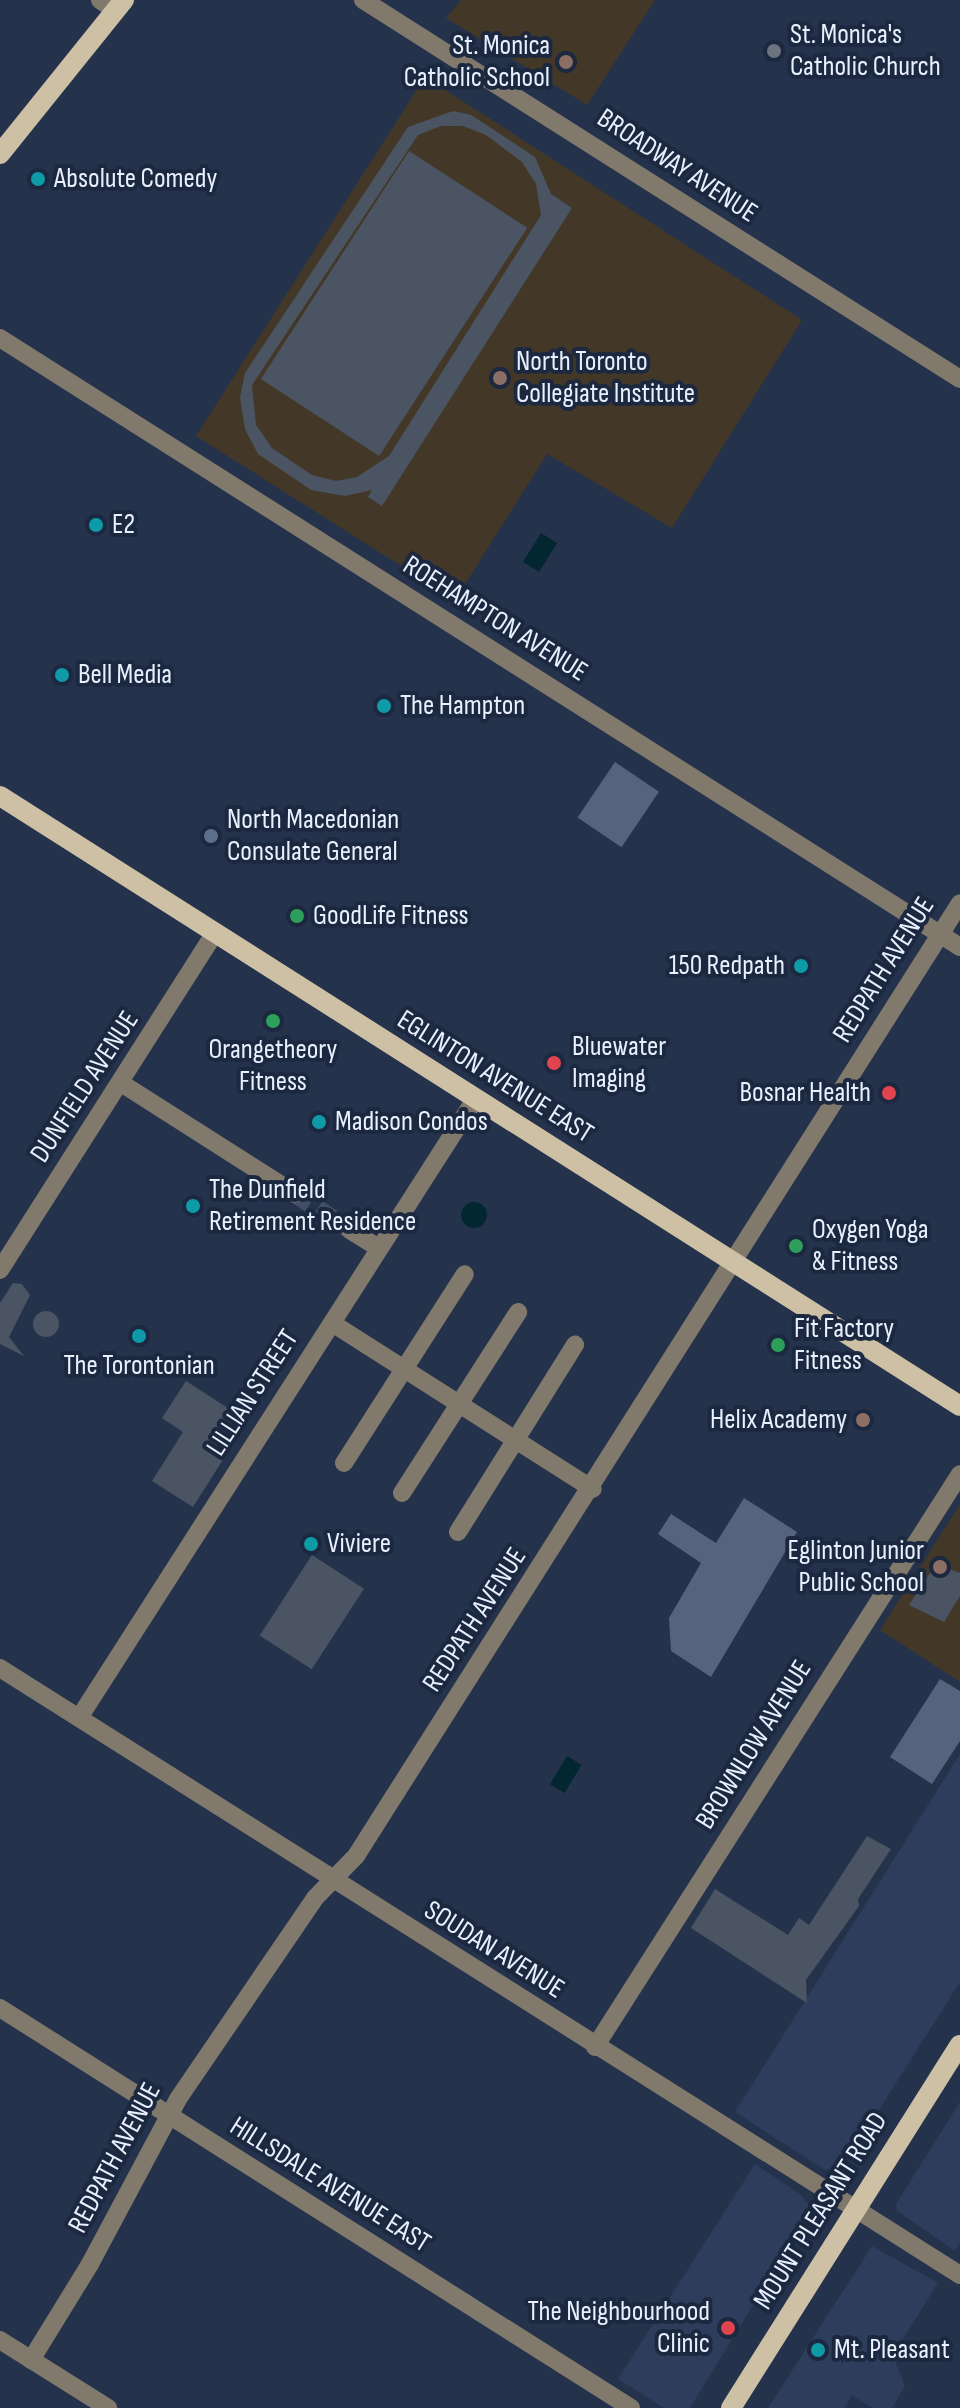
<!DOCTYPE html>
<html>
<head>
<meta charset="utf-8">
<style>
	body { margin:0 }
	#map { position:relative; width:960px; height:2408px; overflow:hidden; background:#25324b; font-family:"Sofia Sans Condensed",sans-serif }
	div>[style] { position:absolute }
	.built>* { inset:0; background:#2d3d5b }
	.education>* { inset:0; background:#433828 }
	.green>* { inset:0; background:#4b5462; transform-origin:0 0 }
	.round { border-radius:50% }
	.forest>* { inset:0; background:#55637c; transform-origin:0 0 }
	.water>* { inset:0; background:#022730; transform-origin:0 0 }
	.minor-tunnel>* { height:18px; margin-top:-9px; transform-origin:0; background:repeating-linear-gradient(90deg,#424e66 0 18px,transparent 0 27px) }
	.minor>* { height:18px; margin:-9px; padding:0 9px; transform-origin:9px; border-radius:9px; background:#80796c }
	.major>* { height:20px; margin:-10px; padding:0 10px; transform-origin:10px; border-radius:10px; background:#cdc0a4 }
	.dots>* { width:22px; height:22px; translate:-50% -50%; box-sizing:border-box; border:4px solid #1b2840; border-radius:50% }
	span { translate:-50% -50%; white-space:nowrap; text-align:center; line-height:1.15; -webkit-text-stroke:8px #1b2840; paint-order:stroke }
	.poi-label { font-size:28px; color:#e9f0fd }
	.left { translate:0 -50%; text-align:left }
	.right { translate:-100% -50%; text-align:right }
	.street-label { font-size:28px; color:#e9f0fd }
</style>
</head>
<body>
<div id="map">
	<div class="built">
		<div style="clip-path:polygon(960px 1754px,960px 1982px,844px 2165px,825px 2170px,735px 2112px)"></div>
		<div style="clip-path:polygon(960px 2102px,960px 2243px,955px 2251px,897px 2211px,896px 2204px)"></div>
		<div style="clip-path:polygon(755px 2164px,800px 2194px,811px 2207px,809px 2214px,690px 2408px,664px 2408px,618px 2379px)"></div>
		<div style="clip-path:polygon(872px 2246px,938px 2283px,893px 2355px,905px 2386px,892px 2408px,873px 2408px,852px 2395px,844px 2408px,768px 2408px)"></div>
	</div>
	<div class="education">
		<div style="clip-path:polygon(461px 0,655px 0,587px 105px,446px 18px)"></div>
		<div style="clip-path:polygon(425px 77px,802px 320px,672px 528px,547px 454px,455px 600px,196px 436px)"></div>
		<div style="clip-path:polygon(960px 1504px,960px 1682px,880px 1630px)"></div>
	</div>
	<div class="green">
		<div style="clip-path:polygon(evenodd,453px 111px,471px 115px,535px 157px,551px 194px,572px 208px,382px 506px,368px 497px,372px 490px,345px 496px,311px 490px,258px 454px,245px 429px,240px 397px,245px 373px,408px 127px,453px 111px,441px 126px,463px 126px,486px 135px,522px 162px,536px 184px,541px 215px,389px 456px,357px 477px,336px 481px,312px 475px,272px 448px,256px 425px,252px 385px,418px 135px,441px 126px)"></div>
		<div style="left:409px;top:151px;width:141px;height:272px;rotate:33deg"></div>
		<div style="clip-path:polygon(13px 1283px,22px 1284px,30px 1295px,9px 1337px,24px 1356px,0 1344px,0 1303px)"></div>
		<div class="round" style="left:33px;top:1311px;width:26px;height:26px"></div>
		<div style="clip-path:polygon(186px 1381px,237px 1414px,214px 1451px,224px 1458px,193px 1507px,152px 1481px,183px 1432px,162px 1418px)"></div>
		<div style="left:312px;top:1555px;width:62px;height:96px;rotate:33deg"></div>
		<div style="clip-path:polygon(936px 1564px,960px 1573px,960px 1596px,944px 1622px,909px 1605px)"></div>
		<div style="clip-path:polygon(867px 1836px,891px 1849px,858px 1899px,859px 1906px,806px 1980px,807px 2003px,691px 1928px,715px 1889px,788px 1935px,799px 1918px,809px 1925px)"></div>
	</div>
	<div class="forest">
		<div style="left:615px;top:762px;width:53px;height:67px;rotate:34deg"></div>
		<div style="clip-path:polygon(744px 1498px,797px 1532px,711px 1677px,671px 1651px,669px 1618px,701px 1563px,658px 1534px,671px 1514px,716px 1543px)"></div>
		<div style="clip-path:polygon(940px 1679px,960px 1691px,960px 1741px,932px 1784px,890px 1757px)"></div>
	</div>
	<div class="water">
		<div style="left:541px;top:533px;width:19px;height:34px;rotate:32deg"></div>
		<div class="round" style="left:461px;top:1202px;width:26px;height:26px"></div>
		<div style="left:567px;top:1756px;width:17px;height:33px;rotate:31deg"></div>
	</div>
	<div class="minor-tunnel">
		<div style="left:295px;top:1194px;width:66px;rotate:33.2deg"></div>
	</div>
	<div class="minor">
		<div style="left:100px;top:0;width:18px;rotate:34deg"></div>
		<div style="left:363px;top:0;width:707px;rotate:32.41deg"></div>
		<div style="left:0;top:338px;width:1137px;rotate:32.39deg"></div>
		<div style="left:121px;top:1083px;width:206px;rotate:32.5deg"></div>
		<div style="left:350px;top:1230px;width:34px;rotate:32deg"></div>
		<div style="left:0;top:1270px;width:400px;rotate:-57.5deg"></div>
		<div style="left:332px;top:1323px;width:309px;rotate:32.5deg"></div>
		<div style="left:344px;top:1463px;width:224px;rotate:-57.4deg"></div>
		<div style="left:402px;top:1493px;width:215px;rotate:-57.3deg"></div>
		<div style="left:458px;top:1532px;width:221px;rotate:-58deg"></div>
		<div style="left:0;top:1668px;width:1136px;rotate:32.3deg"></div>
		<div style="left:79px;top:1718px;width:736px;rotate:-57.37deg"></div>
		<div style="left:0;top:2008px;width:747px;rotate:32.37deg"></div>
		<div style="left:595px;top:2047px;width:679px;rotate:-57.5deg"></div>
		<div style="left:0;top:2340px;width:128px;rotate:32.2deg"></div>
		<div style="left:31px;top:2360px;width:113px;rotate:-58.4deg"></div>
		<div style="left:90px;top:2264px;width:187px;rotate:-61.9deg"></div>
		<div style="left:178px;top:2099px;width:243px;rotate:-55.7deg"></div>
		<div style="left:315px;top:1898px;width:59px;rotate:-45.7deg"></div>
		<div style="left:356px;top:1856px;width:1128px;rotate:-57.63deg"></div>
	</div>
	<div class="major">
		<div style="left:0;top:154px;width:198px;rotate:-51.2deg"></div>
		<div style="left:0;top:796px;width:1137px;rotate:32.43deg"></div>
		<div style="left:731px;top:2408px;width:429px;rotate:-57.8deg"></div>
	</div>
	<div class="dots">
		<div style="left:774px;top:51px;background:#6b7280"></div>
		<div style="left:566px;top:62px;background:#8d6e63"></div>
		<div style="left:38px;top:179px;background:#0f9aa8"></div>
		<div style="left:500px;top:378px;background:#8d6e63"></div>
		<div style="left:96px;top:525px;background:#0f9aa8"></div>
		<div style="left:62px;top:675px;background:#0f9aa8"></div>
		<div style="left:384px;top:706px;background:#0f9aa8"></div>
		<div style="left:211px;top:836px;background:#5c6f8a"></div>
		<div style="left:297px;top:916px;background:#2e9e5b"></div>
		<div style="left:801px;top:966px;background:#0f9aa8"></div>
		<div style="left:273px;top:1021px;background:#2e9e5b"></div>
		<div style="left:554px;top:1063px;background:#e0444e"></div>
		<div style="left:889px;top:1093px;background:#e0444e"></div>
		<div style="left:319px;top:1122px;background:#0f9aa8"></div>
		<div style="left:193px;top:1206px;background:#0f9aa8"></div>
		<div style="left:796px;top:1246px;background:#2e9e5b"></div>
		<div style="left:139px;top:1336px;background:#0f9aa8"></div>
		<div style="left:778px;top:1345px;background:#2e9e5b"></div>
		<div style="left:863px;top:1420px;background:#8d6e63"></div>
		<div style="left:311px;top:1544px;background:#0f9aa8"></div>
		<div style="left:940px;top:1567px;background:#8d6e63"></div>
		<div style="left:728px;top:2328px;background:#e0444e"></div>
		<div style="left:818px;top:2350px;background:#0f9aa8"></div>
	</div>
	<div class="poi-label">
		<span class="left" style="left:790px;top:51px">St. Monica's<br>Catholic Church</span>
		<span class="right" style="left:550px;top:62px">St. Monica<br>Catholic School</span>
		<span class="left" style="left:54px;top:179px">Absolute Comedy</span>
		<span class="left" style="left:516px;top:378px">North Toronto<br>Collegiate Institute</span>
		<span class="left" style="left:112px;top:525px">E2</span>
		<span class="left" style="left:78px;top:675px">Bell Media</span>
		<span class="left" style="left:400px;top:706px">The Hampton</span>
		<span class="left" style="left:227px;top:836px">North Macedonian<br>Consulate General</span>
		<span class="left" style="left:313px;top:916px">GoodLife Fitness</span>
		<span class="right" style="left:785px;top:966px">150 Redpath</span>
		<span class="left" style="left:572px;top:1063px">Bluewater<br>Imaging</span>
		<span style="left:273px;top:1066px">Orangetheory<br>Fitness</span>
		<span class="right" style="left:871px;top:1093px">Bosnar Health</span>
		<span class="left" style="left:335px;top:1122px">Madison Condos</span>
		<span class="left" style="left:209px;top:1206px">The Dunfield<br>Retirement Residence</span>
		<span class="left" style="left:812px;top:1246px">Oxygen Yoga<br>&amp; Fitness</span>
		<span class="left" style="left:794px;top:1345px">Fit Factory<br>Fitness</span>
		<span style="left:139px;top:1366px">The Torontonian</span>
		<span class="right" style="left:847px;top:1420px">Helix Academy</span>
		<span class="left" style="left:327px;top:1544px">Viviere</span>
		<span class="right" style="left:924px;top:1567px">Eglinton Junior<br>Public School</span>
		<span class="right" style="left:710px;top:2328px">The Neighbourhood<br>Clinic</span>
		<span class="left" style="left:834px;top:2350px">Mt. Pleasant</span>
	</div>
	<div class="street-label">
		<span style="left:677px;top:166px;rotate:33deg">BROADWAY AVENUE</span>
		<span style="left:495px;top:619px;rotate:32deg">ROEHAMPTON AVENUE</span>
		<span style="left:884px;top:970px;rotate:-58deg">REDPATH AVENUE</span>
		<span style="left:495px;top:1077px;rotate:32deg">EGLINTON AVENUE EAST</span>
		<span style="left:85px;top:1087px;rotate:-57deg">DUNFIELD AVENUE</span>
		<span style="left:253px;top:1393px;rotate:-57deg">LILLIAN STREET</span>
		<span style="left:475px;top:1620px;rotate:-57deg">REDPATH AVENUE</span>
		<span style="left:754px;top:1745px;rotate:-58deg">BROWNLOW AVENUE</span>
		<span style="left:494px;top:1950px;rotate:32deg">SOUDAN AVENUE</span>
		<span style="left:115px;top:2158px;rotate:-62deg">REDPATH AVENUE</span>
		<span style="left:330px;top:2185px;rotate:32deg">HILLSDALE AVENUE EAST</span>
		<span style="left:821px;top:2211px;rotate:-58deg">MOUNT PLEASANT ROAD</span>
	</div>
</div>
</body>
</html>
